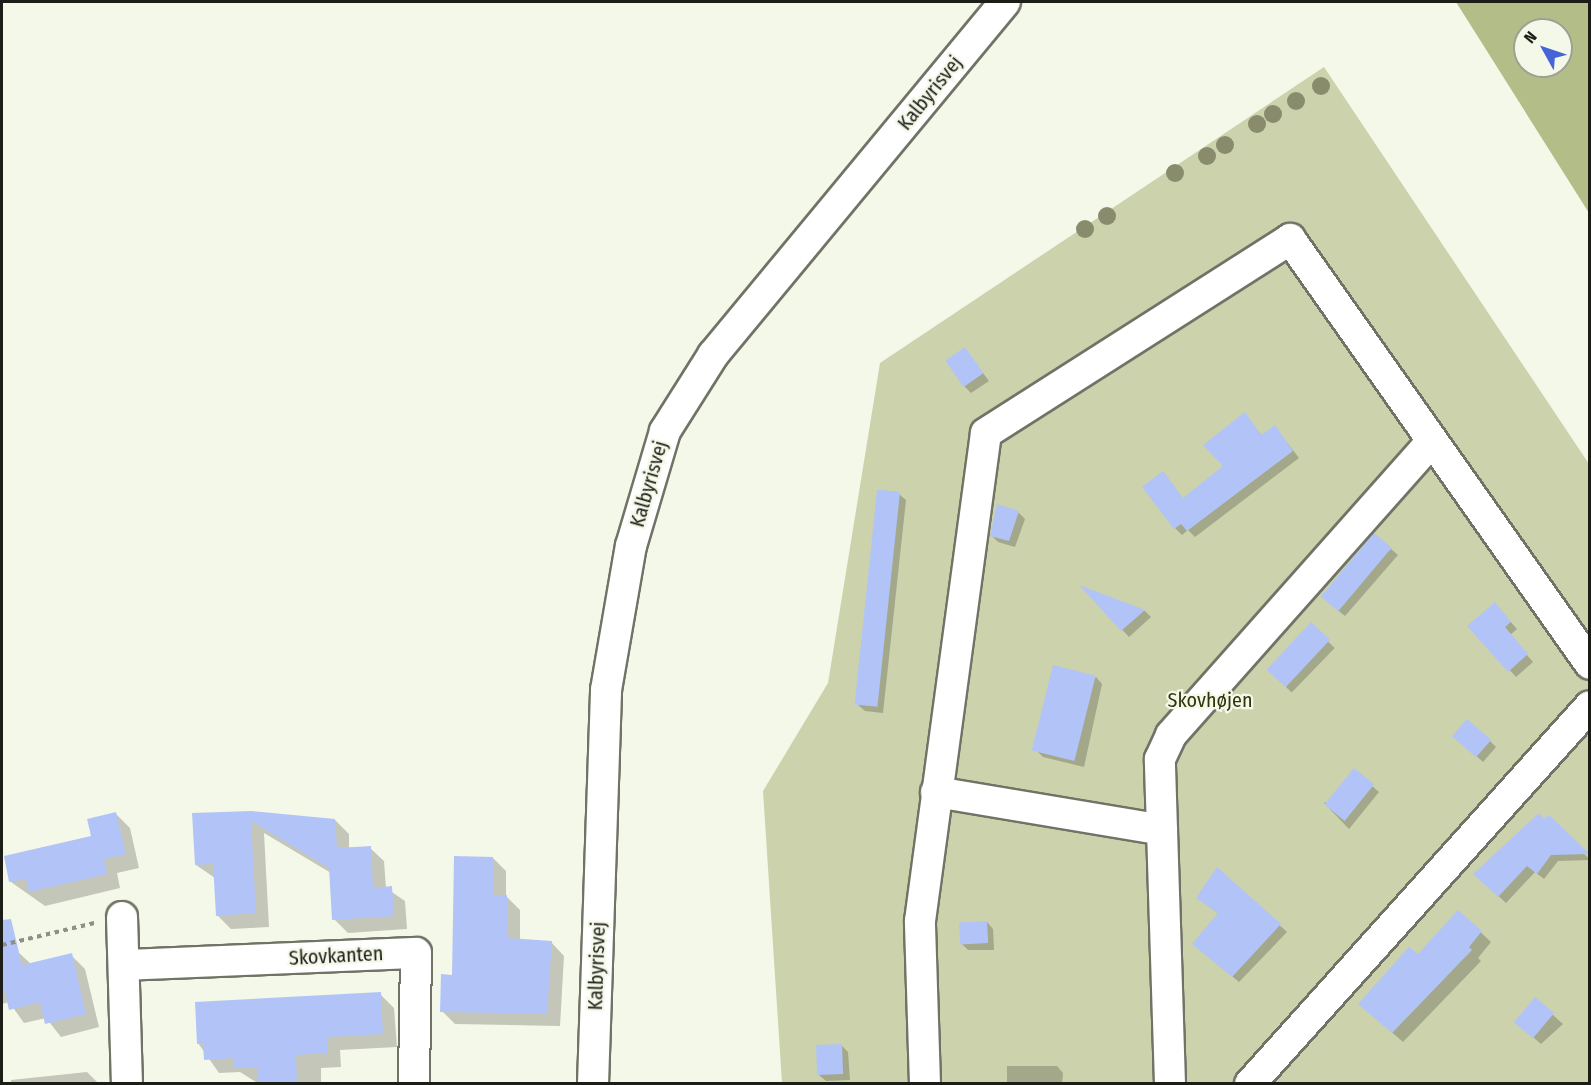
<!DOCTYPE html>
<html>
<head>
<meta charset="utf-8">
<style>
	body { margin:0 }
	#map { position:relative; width:1591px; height:1085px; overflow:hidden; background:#f4f8e8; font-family:"Fira Sans Condensed",sans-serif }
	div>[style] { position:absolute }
	.green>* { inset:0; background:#cbd2ac }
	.forest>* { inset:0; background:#b3bd87 }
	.shadow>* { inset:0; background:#0003; transform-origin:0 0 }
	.building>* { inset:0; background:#b2c4f7; transform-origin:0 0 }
	.path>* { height:4px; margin-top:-2px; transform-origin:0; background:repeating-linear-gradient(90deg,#8d9085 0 4.5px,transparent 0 9px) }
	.roads { filter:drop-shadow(2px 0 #707365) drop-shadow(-2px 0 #707365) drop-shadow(0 2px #707365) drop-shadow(0 -2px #707365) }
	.minor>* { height:30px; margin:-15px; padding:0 15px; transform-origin:15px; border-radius:15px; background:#fff }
	.trees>* { width:18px; height:18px; margin:-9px; border-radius:50%; background:#888c6d }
	span { translate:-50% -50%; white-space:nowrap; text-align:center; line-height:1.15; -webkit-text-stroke:4.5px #f4f8e8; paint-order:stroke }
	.street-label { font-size:20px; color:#1c1d17 }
	.park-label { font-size:20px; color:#2f3409 }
	.frame { position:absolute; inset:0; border:3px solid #1c1d17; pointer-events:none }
	.north { position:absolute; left:1513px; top:18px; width:60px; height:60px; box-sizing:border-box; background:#f4f8e8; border:2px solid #9ea094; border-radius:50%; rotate:310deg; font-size:16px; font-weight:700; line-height:24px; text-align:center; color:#1c1d17 }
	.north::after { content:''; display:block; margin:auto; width:21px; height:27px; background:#4664d7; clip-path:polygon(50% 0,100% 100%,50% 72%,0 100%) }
</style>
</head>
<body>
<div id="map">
	<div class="green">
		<div style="clip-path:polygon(1324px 67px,1589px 464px,1589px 1083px,782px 1083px,763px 791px,828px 683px,880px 363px)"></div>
	</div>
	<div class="forest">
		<div style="clip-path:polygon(evenodd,1456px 2px,1589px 2px,1589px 213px,1456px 2px,1525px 30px,1561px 30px,1561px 66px,1525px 66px,1525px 30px)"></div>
	</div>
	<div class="shadow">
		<div style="clip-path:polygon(965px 349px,989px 381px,971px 393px,964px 386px)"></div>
		<div style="clip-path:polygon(1245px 414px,1262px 436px,1275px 427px,1299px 458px,1195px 537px,1188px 530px,1182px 535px,1175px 528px,1169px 480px,1184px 500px,1226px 467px)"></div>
		<div style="clip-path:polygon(899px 494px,906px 500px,883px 713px,865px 711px,858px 705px)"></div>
		<div style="clip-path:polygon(1018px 512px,1025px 519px,1015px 547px,998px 542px,991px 535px)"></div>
		<div style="clip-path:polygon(1391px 549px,1398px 555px,1345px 616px,1328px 602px)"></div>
		<div style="clip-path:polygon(1085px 589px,1145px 611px,1151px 617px,1129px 637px)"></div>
		<div style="clip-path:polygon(1501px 611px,1517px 629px,1510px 635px,1533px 662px,1516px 677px,1470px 626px)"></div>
		<div style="left:1311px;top:625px;width:33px;height:62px;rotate:44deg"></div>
		<div style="clip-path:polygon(1096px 677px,1102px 684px,1084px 767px,1043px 757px,1036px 750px)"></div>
		<div style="clip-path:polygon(1490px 741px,1496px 747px,1483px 762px,1461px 742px)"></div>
		<div style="clip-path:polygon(1372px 786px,1379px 792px,1349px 829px,1324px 803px)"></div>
		<div style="clip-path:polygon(116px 814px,130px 828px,139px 868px,117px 873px,120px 888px,45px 906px,11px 882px,5px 857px,93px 837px)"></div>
		<div style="clip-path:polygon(194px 814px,335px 820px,349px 834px,349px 849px,370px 848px,384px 861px,386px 888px,405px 901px,407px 929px,348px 933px,334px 919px,331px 873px,264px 833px,269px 927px,231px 929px,217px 915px,215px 878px,196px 865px)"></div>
		<div style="clip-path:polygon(1549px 817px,1590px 860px,1558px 861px,1544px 879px,1535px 872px,1506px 903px,1475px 874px)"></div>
		<div style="clip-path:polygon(493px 858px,506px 871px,506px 896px,520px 910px,520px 940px,551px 942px,564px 956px,560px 1026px,455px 1024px,442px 1011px)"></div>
		<div style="clip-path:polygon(1218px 869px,1287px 932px,1239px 982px,1201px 950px,1219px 914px,1198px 898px)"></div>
		<div style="clip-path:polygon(1459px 912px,1491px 942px,1478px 958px,1481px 961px,1403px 1042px,1370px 1013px)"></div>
		<div style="clip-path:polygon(987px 922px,993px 929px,994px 950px,968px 950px,961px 943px)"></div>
		<div style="clip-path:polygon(17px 951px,31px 964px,71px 955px,85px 969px,99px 1027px,61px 1037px,46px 1018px,24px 1023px,9px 1002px,2px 1004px,2px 955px)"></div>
		<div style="clip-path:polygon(380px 994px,394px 1008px,397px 1047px,340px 1050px,341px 1067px,321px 1068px,321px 1084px,259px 1084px,240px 1072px,219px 1073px,198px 1043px)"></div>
		<div style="clip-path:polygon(1535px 999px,1563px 1024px,1541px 1044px,1523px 1028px)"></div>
		<div style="clip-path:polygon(841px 1045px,848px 1052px,850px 1080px,826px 1081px,819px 1075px)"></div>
		<div style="clip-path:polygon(1007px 1066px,1057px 1066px,1063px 1073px,1062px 1084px,1007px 1084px)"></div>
		<div style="clip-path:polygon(87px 1072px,99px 1084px,11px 1084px,11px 1080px)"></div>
	</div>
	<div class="building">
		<div style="left:965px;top:347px;width:32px;height:24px;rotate:55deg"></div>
		<div style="clip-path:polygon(1245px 412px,1261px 435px,1275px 425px,1293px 451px,1187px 531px,1181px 524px,1174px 529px,1142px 487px,1163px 471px,1183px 498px,1223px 466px,1203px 445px)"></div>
		<div style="left:900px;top:492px;width:216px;height:23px;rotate:96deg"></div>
		<div style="clip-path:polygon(997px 504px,1019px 511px,1009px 541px,990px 536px)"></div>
		<div style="left:1374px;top:533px;width:23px;height:83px;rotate:40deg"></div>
		<div style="clip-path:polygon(1079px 585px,1145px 610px,1121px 631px)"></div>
		<div style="clip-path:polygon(1495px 602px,1511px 622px,1505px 627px,1528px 654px,1508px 672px,1467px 626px)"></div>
		<div style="left:1311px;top:622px;width:26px;height:65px;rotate:43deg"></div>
		<div style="left:1053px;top:665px;width:44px;height:88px;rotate:14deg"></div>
		<div style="left:1467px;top:719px;width:32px;height:23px;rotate:41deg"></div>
		<div style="left:1354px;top:768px;width:26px;height:47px;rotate:39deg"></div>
		<div style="clip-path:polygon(251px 811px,335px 819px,337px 848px,371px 846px,373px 888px,392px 886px,394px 916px,332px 920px,329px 868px,251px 821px,256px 913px,216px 916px,213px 864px,195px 865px,192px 813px)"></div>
		<div style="clip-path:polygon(116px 812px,126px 854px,104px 859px,107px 874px,29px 892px,26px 879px,9px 882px,4px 856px,91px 836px,87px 819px)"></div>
		<div style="clip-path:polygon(1539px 813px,1545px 819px,1549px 815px,1590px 854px,1551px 855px,1537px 874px,1527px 866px,1498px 897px,1473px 874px)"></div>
		<div style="clip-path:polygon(454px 856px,493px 857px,493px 895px,507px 895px,507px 938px,552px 941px,547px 1014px,440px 1012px,441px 974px,452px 975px)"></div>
		<div style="clip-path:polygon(1217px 867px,1281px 924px,1232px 977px,1192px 944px,1218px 913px,1196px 898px)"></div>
		<div style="clip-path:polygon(1458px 910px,1482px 931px,1469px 947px,1472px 950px,1392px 1033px,1358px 1004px,1409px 947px,1418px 954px)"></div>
		<div style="clip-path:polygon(11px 919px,22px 965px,72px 953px,86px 1014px,45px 1024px,40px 1002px,9px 1010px,2px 980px,2px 920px)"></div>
		<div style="left:987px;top:921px;width:22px;height:28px;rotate:87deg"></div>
		<div style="clip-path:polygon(381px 992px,383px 1034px,327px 1037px,328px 1053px,296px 1055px,297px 1083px,257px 1083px,257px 1067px,234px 1068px,233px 1058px,204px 1060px,203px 1043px,197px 1044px,195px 1002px)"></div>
		<div style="left:1535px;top:997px;width:25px;height:33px;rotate:40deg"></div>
		<div style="left:842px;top:1044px;width:30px;height:26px;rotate:88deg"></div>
	</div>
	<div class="path">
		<div style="left:2px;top:945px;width:95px;rotate:-13.4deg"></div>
	</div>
	<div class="roads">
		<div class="minor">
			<div style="left:936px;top:792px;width:229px;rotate:9.5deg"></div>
			<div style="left:122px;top:917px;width:167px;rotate:88.3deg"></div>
			<div style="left:125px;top:965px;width:291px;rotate:-2.4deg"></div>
			<div style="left:416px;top:953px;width:131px;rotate:90.9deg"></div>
			<div style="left:593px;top:1084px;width:394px;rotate:-88.1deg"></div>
			<div style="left:606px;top:690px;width:146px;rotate:-80.2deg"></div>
			<div style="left:631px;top:546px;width:120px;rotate:-73.5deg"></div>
			<div style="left:665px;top:431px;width:90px;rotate:-57.7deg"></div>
			<div style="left:713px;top:355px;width:458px;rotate:-50.4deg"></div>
			<div style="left:925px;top:1084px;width:163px;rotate:-91.8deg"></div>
			<div style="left:920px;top:921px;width:492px;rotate:-82.3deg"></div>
			<div style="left:986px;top:433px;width:361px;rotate:-32.5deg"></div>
			<div style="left:1290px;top:239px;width:520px;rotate:54.78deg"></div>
			<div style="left:1170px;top:1084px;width:325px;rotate:-91.8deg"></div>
			<div style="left:1160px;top:759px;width:26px;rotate:-65deg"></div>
			<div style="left:1171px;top:735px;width:392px;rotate:-48.4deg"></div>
			<div style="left:1250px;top:1084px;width:508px;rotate:-48.03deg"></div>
		</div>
	</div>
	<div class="trees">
		<div style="left:1321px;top:86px"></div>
		<div style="left:1296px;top:101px"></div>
		<div style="left:1273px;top:114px"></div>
		<div style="left:1257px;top:124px"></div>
		<div style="left:1225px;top:145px"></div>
		<div style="left:1207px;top:156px"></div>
		<div style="left:1175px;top:173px"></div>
		<div style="left:1107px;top:216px"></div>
		<div style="left:1085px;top:229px"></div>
	</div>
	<div class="street-label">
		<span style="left:930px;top:93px;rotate:-51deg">Kalbyrisvej</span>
		<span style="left:649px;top:484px;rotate:-74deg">Kalbyrisvej</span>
		<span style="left:336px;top:956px;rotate:-3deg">Skovkanten</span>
		<span style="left:597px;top:966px;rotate:-88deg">Kalbyrisvej</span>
	</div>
	<div class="park-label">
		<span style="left:1210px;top:700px">Skovhøjen</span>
	</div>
	<div class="frame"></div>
	<div class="north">N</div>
</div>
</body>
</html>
